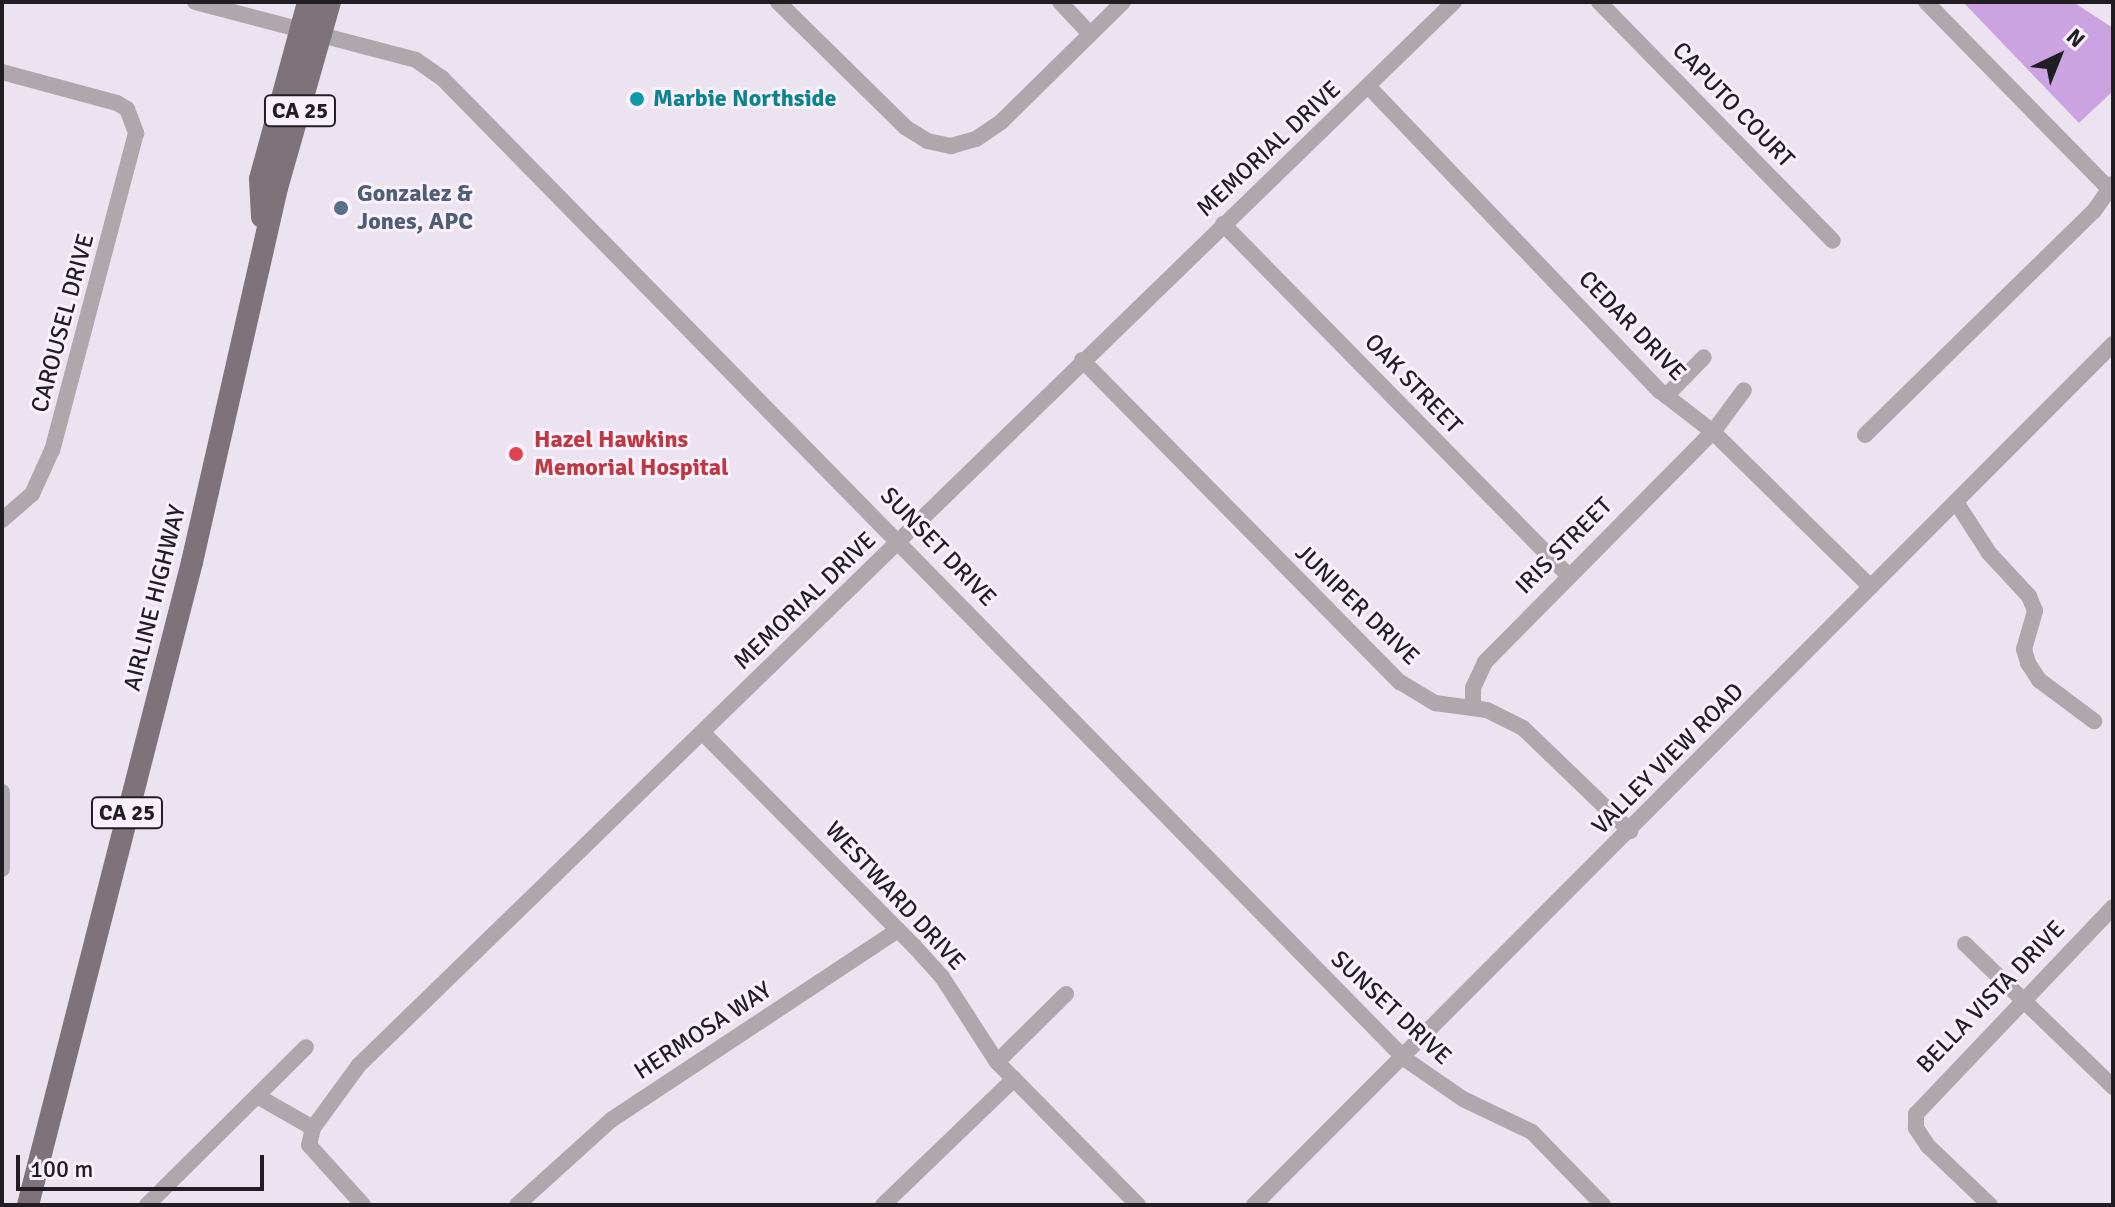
<!DOCTYPE html>
<html>
<head>
<meta charset="utf-8">
<style>
	body { margin:0 }
	#map { position:relative; width:2115px; height:1207px; overflow:hidden; background:#ece3f1; font-family:Signika,sans-serif }
	div>[style] { position:absolute }
	.green>* { inset:0; background:#cba3e0 }
	.minor>* { height:16px; margin:-8px; padding:0 8px; transform-origin:8px; border-radius:8px; background:#aea8ac }
	.major>* { height:22px; margin:-11px; padding:0 11px; transform-origin:11px; border-radius:11px; background:#7e737b }
	.dots>* { width:22px; height:22px; translate:-50% -50%; box-sizing:border-box; border:4px solid #f9f0fe; border-radius:50% }
	span { translate:-50% -50%; white-space:nowrap; text-align:center; line-height:1.15; -webkit-text-stroke:6px #f9f0fe; paint-order:stroke }
	.shield-label span { padding:2px 6px; background:#f9f0fe; border:2px solid; border-radius:6px; -webkit-text-stroke-width:0 }
	.shield-label { font-size:22px; color:#211e23; font-weight:700 }
	.culture-label { font-size:24px; color:#0d838f; font-weight:700 }
	.left { translate:0 -50%; text-align:left }
	.street-label { font-size:24px; color:#211e23 }
	.service-label { font-size:24px; color:#4e5e75; font-weight:700 }
	.health-label { font-size:24px; color:#be3a42; font-weight:700 }
	.frame { position:absolute; inset:0; border:4px solid #211e23; pointer-events:none }
	.north { position:absolute; left:2019px; top:16px; width:80px; height:80px; -webkit-text-stroke:6px #f9f0fe; paint-order:stroke; rotate:43deg; font-size:22px; font-weight:700; line-height:32px; text-align:center; color:#211e23 }
	.north::after { content:''; display:block; margin:auto; width:28px; height:36px; background:#211e23; clip-path:polygon(50% 0,100% 100%,50% 72%,0 100%) }
	.scale { position:absolute; left:16px; top:1155px; width:248px; height:36px; box-sizing:border-box; border:4px solid #211e23; border-top:0; padding-left:10px; font-size:24px; line-height:28px; white-space:nowrap; color:#211e23; -webkit-text-stroke:6px #f9f0fe; paint-order:stroke }
</style>
</head>
<body>
<div id="map">
	<div class="green">
		<div style="clip-path:polygon(1963px 2px,2073px 2px,2113px 28px,2113px 91px,2079px 123px)"></div>
	</div>
	<div class="minor">
		<div style="left:195px;top:2px;width:228px;rotate:14.7deg"></div>
		<div style="left:416px;top:60px;width:32px;rotate:35deg"></div>
		<div style="left:442px;top:78px;width:1375px;rotate:45.53deg"></div>
		<div style="left:1405px;top:1059px;width:70px;rotate:34.6deg"></div>
		<div style="left:1463px;top:1099px;width:76px;rotate:25.6deg"></div>
		<div style="left:1532px;top:1132px;width:102px;rotate:45.8deg"></div>
		<div style="left:778px;top:2px;width:178px;rotate:44.5deg"></div>
		<div style="left:905px;top:127px;width:26px;rotate:32deg"></div>
		<div style="left:927px;top:141px;width:25px;rotate:12deg"></div>
		<div style="left:951px;top:146px;width:26px;rotate:-16deg"></div>
		<div style="left:976px;top:139px;width:30px;rotate:-34deg"></div>
		<div style="left:1001px;top:122px;width:171px;rotate:-44.5deg"></div>
		<div style="left:1060px;top:2px;width:44px;rotate:46.8deg"></div>
		<div style="left:1599px;top:2px;width:334px;rotate:45.6deg"></div>
		<div style="left:1926px;top:2px;width:267px;rotate:45.6deg"></div>
		<div style="left:2px;top:72px;width:119px;rotate:15.1deg"></div>
		<div style="left:117px;top:103px;width:12px;rotate:31deg"></div>
		<div style="left:127px;top:109px;width:26px;rotate:69deg"></div>
		<div style="left:136px;top:133px;width:328px;rotate:104.8deg"></div>
		<div style="left:52px;top:450px;width:48px;rotate:114.4deg"></div>
		<div style="left:32px;top:494px;width:40px;rotate:139deg"></div>
		<div style="left:1369px;top:87px;width:421px;rotate:46.3deg"></div>
		<div style="left:1660px;top:391px;width:67px;rotate:37.7deg"></div>
		<div style="left:1713px;top:432px;width:221px;rotate:44.5deg"></div>
		<div style="left:1223px;top:224px;width:494px;rotate:45.5deg"></div>
		<div style="left:1082px;top:360px;width:453px;rotate:45.4deg"></div>
		<div style="left:1400px;top:682px;width:41px;rotate:31deg"></div>
		<div style="left:1435px;top:703px;width:52px;rotate:7.7deg"></div>
		<div style="left:1487px;top:710px;width:40px;rotate:26.6deg"></div>
		<div style="left:1523px;top:728px;width:149px;rotate:43.9deg"></div>
		<div style="left:1666px;top:396px;width:54px;rotate:-45.7deg"></div>
		<div style="left:1865px;top:435px;width:320px;rotate:-44.4deg"></div>
		<div style="left:2094px;top:211px;width:33px;rotate:-55deg"></div>
		<div style="left:1956px;top:502px;width:61px;rotate:57.1deg"></div>
		<div style="left:1989px;top:553px;width:59px;rotate:47.1deg"></div>
		<div style="left:2029px;top:596px;width:16px;rotate:68deg"></div>
		<div style="left:2035px;top:611px;width:40px;rotate:106deg"></div>
		<div style="left:2024px;top:649px;width:15px;rotate:74deg"></div>
		<div style="left:2028px;top:663px;width:20px;rotate:57deg"></div>
		<div style="left:2039px;top:680px;width:69px;rotate:36.7deg"></div>
		<div style="left:1473px;top:707px;width:19px;rotate:-90deg"></div>
		<div style="left:1473px;top:688px;width:29px;rotate:-65deg"></div>
		<div style="left:1485px;top:662px;width:324px;rotate:-45.3deg"></div>
		<div style="left:1713px;top:432px;width:52px;rotate:-53.6deg"></div>
		<div style="left:703px;top:733px;width:300px;rotate:45.3deg"></div>
		<div style="left:914px;top:946px;width:42px;rotate:47.9deg"></div>
		<div style="left:942px;top:977px;width:101px;rotate:57.1deg"></div>
		<div style="left:997px;top:1062px;width:201px;rotate:45.4deg"></div>
		<div style="left:2px;top:792px;width:77px;rotate:90deg"></div>
		<div style="left:1965px;top:944px;width:206px;rotate:44deg"></div>
		<div style="left:997px;top:1062px;width:97px;rotate:-44.6deg"></div>
		<div style="left:257px;top:1096px;width:64px;rotate:29.7deg"></div>
		<div style="left:313px;top:1128px;width:78px;rotate:-53.9deg"></div>
		<div style="left:359px;top:1065px;width:1526px;rotate:-44.15deg"></div>
		<div style="left:313px;top:1128px;width:17px;rotate:103deg"></div>
		<div style="left:309px;top:1145px;width:81px;rotate:48deg"></div>
		<div style="left:147px;top:1205px;width:224px;rotate:-44.8deg"></div>
		<div style="left:517px;top:1205px;width:127px;rotate:-42.1deg"></div>
		<div style="left:611px;top:1120px;width:344px;rotate:-33.5deg"></div>
		<div style="left:883px;top:1205px;width:182px;rotate:-43.9deg"></div>
		<div style="left:1254px;top:1205px;width:1216px;rotate:-45.07deg"></div>
		<div style="left:1990px;top:1205px;width:86px;rotate:-136.4deg"></div>
		<div style="left:1928px;top:1146px;width:22px;rotate:-124deg"></div>
		<div style="left:1916px;top:1128px;width:14px;rotate:-90deg"></div>
		<div style="left:1916px;top:1114px;width:286px;rotate:-46.4deg"></div>
	</div>
	<div class="major">
		<div style="left:262px;top:217px;width:38px;rotate:-93deg"></div>
		<div style="left:260px;top:179px;width:183px;rotate:-74.8deg"></div>
		<div style="left:28px;top:1205px;width:664px;rotate:-75.69deg"></div>
		<div style="left:192px;top:562px;width:384px;rotate:-77.2deg"></div>
		<div style="left:277px;top:188px;width:193px;rotate:-74.1deg"></div>
	</div>
	<div class="dots">
		<div style="left:637px;top:99px;background:#0f9aa8"></div>
		<div style="left:341px;top:208px;background:#5c6f8a"></div>
		<div style="left:516px;top:454px;background:#e0444e"></div>
	</div>
	<div class="shield-label">
		<span style="left:300px;top:111px">CA 25</span>
		<span style="left:127px;top:813px">CA 25</span>
	</div>
	<div class="culture-label">
		<span class="left" style="left:653px;top:99px">Marbie Northside</span>
	</div>
	<div class="street-label">
		<span style="left:1733px;top:105px;rotate:46deg">CAPUTO COURT</span>
		<span style="left:1269px;top:149px;rotate:-43deg">MEMORIAL DRIVE</span>
		<span style="left:63px;top:323px;rotate:-75deg">CAROUSEL DRIVE</span>
		<span style="left:1632px;top:326px;rotate:46deg">CEDAR DRIVE</span>
		<span style="left:1413px;top:384px;rotate:46deg">OAK STREET</span>
		<span style="left:1564px;top:546px;rotate:-45deg">IRIS STREET</span>
		<span style="left:938px;top:547px;rotate:46deg">SUNSET DRIVE</span>
		<span style="left:155px;top:598px;rotate:-76deg">AIRLINE HIGHWAY</span>
		<span style="left:805px;top:601px;rotate:-44deg">MEMORIAL DRIVE</span>
		<span style="left:1357px;top:605px;rotate:44deg">JUNIPER DRIVE</span>
		<span style="left:1668px;top:759px;rotate:-45deg">VALLEY VIEW ROAD</span>
		<span style="left:895px;top:896px;rotate:47deg">WESTWARD DRIVE</span>
		<span style="left:1991px;top:997px;rotate:-46deg">BELLA VISTA DRIVE</span>
		<span style="left:1391px;top:1008px;rotate:43deg">SUNSET DRIVE</span>
		<span style="left:703px;top:1031px;rotate:-33deg">HERMOSA WAY</span>
	</div>
	<div class="service-label">
		<span class="left" style="left:357px;top:208px">Gonzalez &amp;<br>Jones, APC</span>
	</div>
	<div class="health-label">
		<span class="left" style="left:534px;top:454px">Hazel Hawkins<br>Memorial Hospital</span>
	</div>
	<div class="frame"></div>
	<div class="north">N</div>
	<div class="scale">100 m</div>
</div>
</body>
</html>
